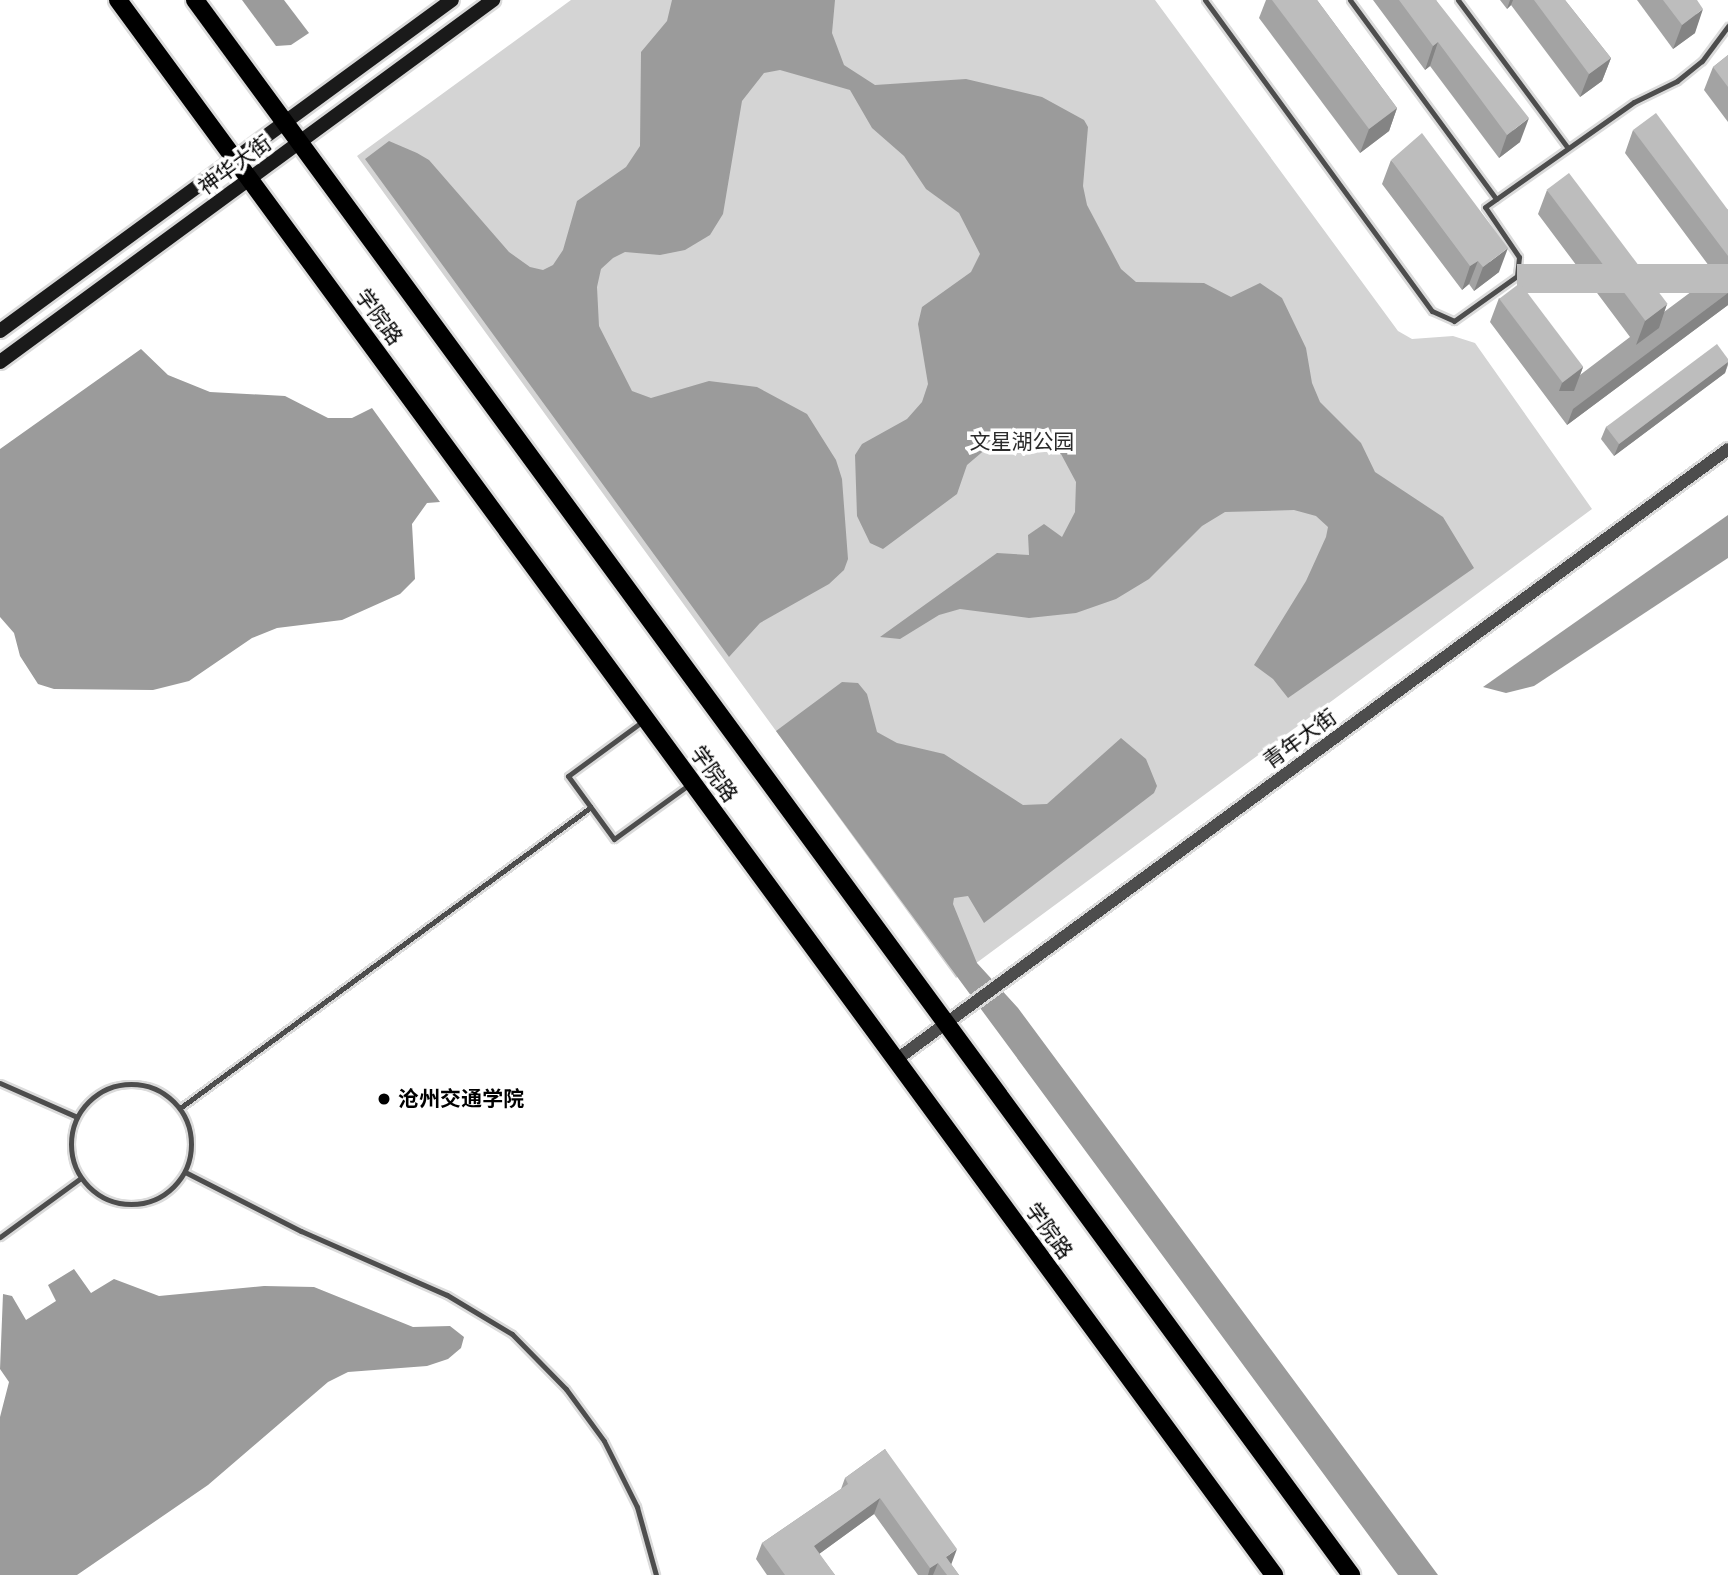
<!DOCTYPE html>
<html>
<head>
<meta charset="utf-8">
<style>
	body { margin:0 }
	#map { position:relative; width:1728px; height:1575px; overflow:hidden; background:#fff; font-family:Raleway,"Noto Sans SC",sans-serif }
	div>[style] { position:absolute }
	.green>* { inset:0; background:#d4d4d4 }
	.water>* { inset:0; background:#9b9b9b }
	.roads { filter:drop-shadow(2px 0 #dbdbdb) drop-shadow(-2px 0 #dbdbdb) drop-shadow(0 2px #dbdbdb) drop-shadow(0 -2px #dbdbdb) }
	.service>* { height:5px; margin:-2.5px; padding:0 2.5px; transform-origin:2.5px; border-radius:2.5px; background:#4d4d4d }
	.service>.ring { margin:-2.5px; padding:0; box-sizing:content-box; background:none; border:5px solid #4d4d4d; border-radius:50% }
	.tertiary>* { height:12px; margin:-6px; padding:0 6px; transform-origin:6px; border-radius:6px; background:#4d4d4d }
	.secondary>* { height:14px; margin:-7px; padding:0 7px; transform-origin:7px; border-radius:7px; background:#1a1a1a }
	.primary>* { height:18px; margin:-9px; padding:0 9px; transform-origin:9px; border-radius:9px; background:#000 }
	.wall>* { inset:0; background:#a3a3a3 }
	.shaded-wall>* { inset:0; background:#848484 }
	.building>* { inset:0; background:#bdbdbd; transform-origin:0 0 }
	.dots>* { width:19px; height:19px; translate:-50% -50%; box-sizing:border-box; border:4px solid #fff; border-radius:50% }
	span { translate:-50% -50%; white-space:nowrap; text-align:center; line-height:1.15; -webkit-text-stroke:7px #fff; paint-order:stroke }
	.street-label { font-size:21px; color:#000 }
	.park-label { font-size:21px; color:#2b2b2b }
	.poi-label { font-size:21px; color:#000; font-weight:700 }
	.left { translate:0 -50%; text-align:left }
</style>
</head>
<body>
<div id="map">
	<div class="green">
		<div style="clip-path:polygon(571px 0,1155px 0,1398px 331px,1412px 339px,1453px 336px,1475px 343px,1592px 509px,956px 978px,357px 156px)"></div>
	</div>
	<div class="water">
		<div style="clip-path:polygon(242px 0,284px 0,309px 33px,291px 45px,276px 46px)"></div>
		<div style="clip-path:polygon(672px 0,835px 0,832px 33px,844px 65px,875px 85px,966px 79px,1042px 97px,1084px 120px,1088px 127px,1083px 186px,1087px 205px,1121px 269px,1136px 282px,1204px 283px,1231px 297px,1260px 283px,1282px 298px,1306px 348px,1312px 383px,1320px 402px,1361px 443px,1375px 472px,1443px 517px,1474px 568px,1288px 698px,1273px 679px,1254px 665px,1306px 581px,1326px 537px,1328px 527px,1316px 516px,1294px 510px,1225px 512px,1202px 526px,1149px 579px,1116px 599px,1076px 613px,1029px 618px,960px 609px,939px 615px,900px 639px,880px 637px,997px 553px,1029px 555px,1028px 535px,1044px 524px,1062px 537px,1075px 512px,1076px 482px,1061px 454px,1035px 436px,994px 442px,967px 465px,957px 494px,883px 549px,870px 543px,857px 516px,855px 455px,862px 444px,907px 419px,922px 402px,928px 384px,918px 324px,922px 307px,971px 272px,980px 254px,959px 213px,926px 189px,904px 156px,872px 128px,850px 90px,780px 70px,764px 73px,742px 101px,723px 214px,710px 235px,685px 250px,660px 255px,625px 252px,613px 258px,601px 269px,597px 287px,599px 326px,632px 391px,651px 398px,709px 381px,757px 387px,807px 414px,836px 460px,842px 479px,848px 559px,844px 570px,829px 584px,760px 623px,729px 657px,365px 159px,389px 141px,417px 153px,429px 160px,509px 252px,530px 267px,543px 270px,553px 265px,563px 250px,577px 201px,626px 167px,640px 146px,641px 52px,667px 21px)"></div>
		<div style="clip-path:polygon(141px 349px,168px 375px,210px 392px,285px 396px,328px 418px,352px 418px,372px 408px,440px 502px,427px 503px,412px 524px,415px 579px,400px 594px,342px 620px,277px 628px,252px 638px,189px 681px,153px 690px,54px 689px,38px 684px,20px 656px,14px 633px,0 617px,0 449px)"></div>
		<div style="clip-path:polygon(1728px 515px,1728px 558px,1534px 686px,1506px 693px,1483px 687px)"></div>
		<div style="clip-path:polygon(842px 682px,858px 683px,867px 694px,877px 732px,897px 743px,944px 754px,1023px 805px,1047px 804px,1121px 738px,1146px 759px,1157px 786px,1154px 793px,984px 923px,968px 896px,954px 898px,953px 904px,977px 963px,1018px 1008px,1438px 1575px,1398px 1575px,776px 731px)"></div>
		<div style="clip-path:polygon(74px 1269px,91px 1293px,114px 1279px,159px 1296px,264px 1286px,314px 1287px,413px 1327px,450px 1326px,464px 1337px,461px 1348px,448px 1359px,427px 1366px,348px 1372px,328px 1382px,208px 1485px,77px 1575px,0 1575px,0 1417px,9px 1382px,0 1369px,3px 1294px,12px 1296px,26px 1320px,56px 1301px,48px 1285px)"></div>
	</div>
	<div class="roads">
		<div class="service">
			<div style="left:1205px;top:0;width:385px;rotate:53.9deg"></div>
			<div style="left:1432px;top:311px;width:24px;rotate:24deg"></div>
			<div style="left:1454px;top:321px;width:77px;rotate:-35.5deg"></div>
			<div style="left:1517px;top:276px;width:19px;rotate:-84deg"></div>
			<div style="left:1519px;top:257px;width:60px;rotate:-124.2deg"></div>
			<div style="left:1485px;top:207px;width:182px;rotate:-35.2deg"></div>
			<div style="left:1634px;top:102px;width:48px;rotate:-26deg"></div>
			<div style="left:1677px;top:81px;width:32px;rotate:-39deg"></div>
			<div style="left:1702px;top:61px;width:44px;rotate:-53.4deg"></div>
			<div style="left:1350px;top:0;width:247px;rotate:53.7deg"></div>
			<div style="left:1458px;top:0;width:184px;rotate:53.4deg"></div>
			<div style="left:643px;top:721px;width:93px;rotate:143.7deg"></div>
			<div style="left:568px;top:776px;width:78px;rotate:53.9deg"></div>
			<div style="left:614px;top:839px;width:95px;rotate:-36deg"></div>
			<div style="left:0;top:1083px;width:84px;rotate:23.8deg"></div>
			<div class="ring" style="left:71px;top:1084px;width:115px;height:115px"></div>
			<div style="left:180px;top:1108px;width:509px;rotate:-36.22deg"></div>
			<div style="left:185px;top:1172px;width:130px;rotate:27deg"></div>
			<div style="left:301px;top:1231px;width:159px;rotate:23.7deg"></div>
			<div style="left:447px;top:1295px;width:76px;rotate:31deg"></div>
			<div style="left:512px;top:1334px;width:77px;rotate:45.5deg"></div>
			<div style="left:566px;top:1389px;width:64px;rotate:53.8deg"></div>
			<div style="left:604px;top:1441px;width:74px;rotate:63.4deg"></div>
			<div style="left:637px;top:1507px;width:71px;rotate:74.4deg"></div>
			<div style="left:0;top:1237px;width:100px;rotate:-36.1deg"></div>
		</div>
		<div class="tertiary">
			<div style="left:896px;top:1060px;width:1032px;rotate:-36.29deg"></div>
		</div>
		<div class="secondary">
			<div style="left:0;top:331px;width:560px;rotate:-36.22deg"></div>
			<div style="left:0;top:362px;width:612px;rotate:-36.29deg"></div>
		</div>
		<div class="primary">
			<div style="left:118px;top:0;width:1954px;rotate:53.72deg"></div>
			<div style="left:195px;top:0;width:1954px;rotate:53.72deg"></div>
		</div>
	</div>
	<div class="wall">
		<div style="clip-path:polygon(1266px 0,1317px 0,1397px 108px,1389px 131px,1360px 153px,1259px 18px)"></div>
		<div style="clip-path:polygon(1373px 0,1436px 0,1520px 142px,1499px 158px,1430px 66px,1425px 70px)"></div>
		<div style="clip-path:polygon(1500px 0,1565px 0,1611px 58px,1602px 81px,1580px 97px,1511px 5px,1507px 9px)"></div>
		<div style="clip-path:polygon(1637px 0,1697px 0,1695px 33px,1673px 49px)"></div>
		<div style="clip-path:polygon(1728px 55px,1728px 122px,1704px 90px,1713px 67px)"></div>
		<div style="clip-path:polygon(1633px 130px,1728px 210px,1728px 305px,1567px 425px,1490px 322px,1499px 298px,1583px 367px,1580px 375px,1630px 337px,1538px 214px,1547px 190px,1667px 304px,1664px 312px,1715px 274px,1625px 153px)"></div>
		<div style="clip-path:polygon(1391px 160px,1499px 272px,1474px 291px,1469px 284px,1462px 290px,1382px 184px)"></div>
		<div style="clip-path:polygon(1728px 359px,1728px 365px,1725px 373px,1614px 456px,1601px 439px,1606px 427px)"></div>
		<div style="clip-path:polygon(885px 1449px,951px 1564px,959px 1575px,918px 1575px,874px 1514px,819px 1554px,835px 1575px,767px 1575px,756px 1559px,762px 1543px,841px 1489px,845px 1478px)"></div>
	</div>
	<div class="shaded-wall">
		<div style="clip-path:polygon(1510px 0,1513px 0,1511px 5px,1507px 9px)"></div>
		<div style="clip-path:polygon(1703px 9px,1695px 33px,1673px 49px,1682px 25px)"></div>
		<div style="clip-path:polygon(1438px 42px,1430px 66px,1425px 70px,1433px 46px)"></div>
		<div style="clip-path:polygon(1611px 58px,1602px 81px,1580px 97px,1589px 74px)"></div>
		<div style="clip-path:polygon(1397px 108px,1389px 131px,1360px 153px,1369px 129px)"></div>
		<div style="clip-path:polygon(1529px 118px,1520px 142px,1499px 158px,1507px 135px)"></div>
		<div style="clip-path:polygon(1508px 248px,1499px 272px,1474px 291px,1483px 267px)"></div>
		<div style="clip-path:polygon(1478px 261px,1469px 284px,1462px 290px,1470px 266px)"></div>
		<div style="clip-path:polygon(1728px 293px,1728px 305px,1567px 425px,1573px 409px)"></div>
		<div style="clip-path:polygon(1667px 304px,1659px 328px,1636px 345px,1645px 321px)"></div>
		<div style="clip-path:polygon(1728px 362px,1725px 373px,1614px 456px,1619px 444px)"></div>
		<div style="clip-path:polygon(1583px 367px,1574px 391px,1559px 391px,1562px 383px)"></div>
		<div style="clip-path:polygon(880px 1498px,874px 1514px,808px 1562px,814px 1546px)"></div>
		<div style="clip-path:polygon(957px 1549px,951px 1565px,946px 1557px)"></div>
		<div style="clip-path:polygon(938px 1563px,933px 1575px,928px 1575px,930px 1568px)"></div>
	</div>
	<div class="building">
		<div style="clip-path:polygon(1272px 0,1317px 0,1397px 108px,1369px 129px)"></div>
		<div style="clip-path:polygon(1399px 0,1436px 0,1529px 118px,1507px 135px,1438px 42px,1433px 46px)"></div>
		<div style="clip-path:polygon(1534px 0,1565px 0,1611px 58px,1589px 74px)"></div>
		<div style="clip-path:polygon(1663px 0,1697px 0,1703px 9px,1682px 25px)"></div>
		<div style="clip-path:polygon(1728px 55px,1728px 87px,1713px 67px)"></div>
		<div style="clip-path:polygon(1656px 113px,1728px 210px,1728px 256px,1633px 130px)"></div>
		<div style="clip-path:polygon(1422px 133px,1508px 248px,1483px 267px,1478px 261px,1470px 266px,1391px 160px)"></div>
		<div style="left:1569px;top:173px;width:164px;height:28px;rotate:53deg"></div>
		<div style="left:1728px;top:264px;width:29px;height:211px;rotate:90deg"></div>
		<div style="left:1520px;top:283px;width:105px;height:26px;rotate:53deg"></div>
		<div style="clip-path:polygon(1717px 344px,1728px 359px,1728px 362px,1619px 444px,1606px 427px)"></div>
		<div style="clip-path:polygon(885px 1449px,957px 1549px,946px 1557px,959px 1575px,947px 1575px,938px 1563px,930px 1568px,880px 1498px,814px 1546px,835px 1575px,785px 1575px,762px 1543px,848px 1484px,845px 1478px)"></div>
	</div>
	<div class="dots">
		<div style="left:384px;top:1099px;background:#000"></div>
	</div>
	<div class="street-label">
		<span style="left:235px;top:165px;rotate:-36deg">神华大街</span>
		<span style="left:379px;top:317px;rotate:54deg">学院路</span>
		<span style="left:1300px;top:739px;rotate:-36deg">青年大街</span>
		<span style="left:714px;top:774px;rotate:54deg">学院路</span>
		<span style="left:1049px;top:1231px;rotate:54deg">学院路</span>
	</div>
	<div class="park-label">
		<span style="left:1022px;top:442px">文星湖公园</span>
	</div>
	<div class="poi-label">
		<span class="left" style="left:398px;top:1099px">沧州交通学院</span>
	</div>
</div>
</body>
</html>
